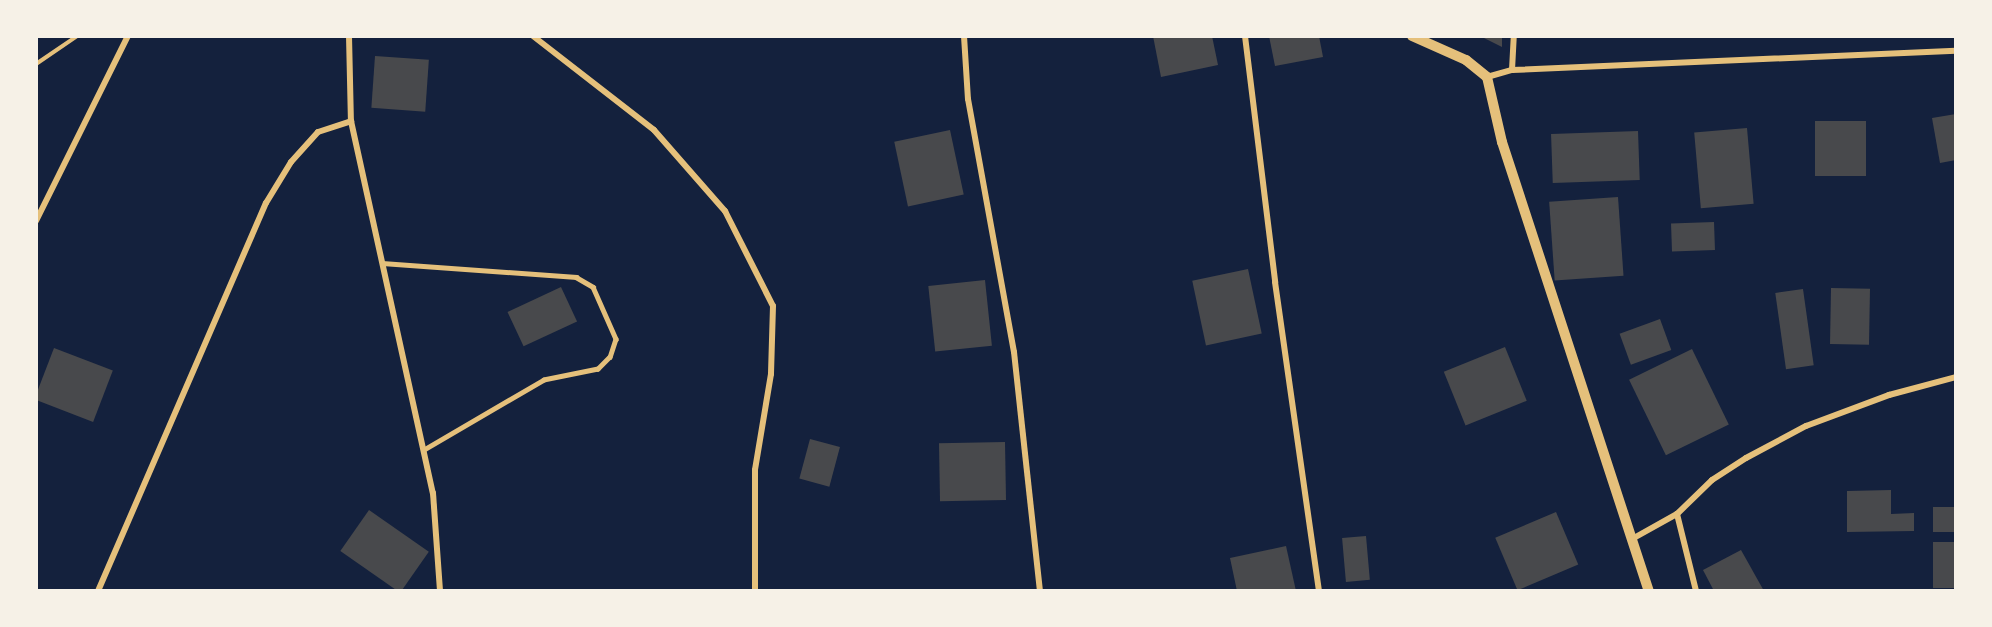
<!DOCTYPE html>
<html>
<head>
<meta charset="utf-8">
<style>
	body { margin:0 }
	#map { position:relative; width:1992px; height:627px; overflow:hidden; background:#14213d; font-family:Montserrat,sans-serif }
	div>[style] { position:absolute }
	.building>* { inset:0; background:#48494c; transform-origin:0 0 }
	.path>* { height:4px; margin:-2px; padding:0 2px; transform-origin:2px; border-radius:2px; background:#e5c07b }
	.service>* { height:4.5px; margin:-2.25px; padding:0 2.25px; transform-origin:2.25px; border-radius:2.25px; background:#e5c07b }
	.minor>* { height:6px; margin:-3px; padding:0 3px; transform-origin:3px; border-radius:3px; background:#e5c07b }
	.tertiary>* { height:10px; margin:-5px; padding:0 5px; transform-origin:5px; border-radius:5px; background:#e5c07b }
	span { translate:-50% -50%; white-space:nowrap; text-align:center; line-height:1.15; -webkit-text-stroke:4.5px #f6f1e7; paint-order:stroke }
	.frame { position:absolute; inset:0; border:38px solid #f6f1e7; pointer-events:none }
</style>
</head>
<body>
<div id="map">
	<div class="building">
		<div style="clip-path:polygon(1153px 36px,1212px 36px,1218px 65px,1161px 77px)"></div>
		<div style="clip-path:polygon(1269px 36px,1319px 36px,1323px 57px,1275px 66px)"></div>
		<div style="clip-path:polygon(1480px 36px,1502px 36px,1502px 47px)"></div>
		<div style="left:375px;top:56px;width:54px;height:52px;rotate:4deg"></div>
		<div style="clip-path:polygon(1956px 114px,1956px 160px,1940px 163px,1932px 118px)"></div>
		<div style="left:1815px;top:121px;width:51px;height:55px"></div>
		<div style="left:1747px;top:128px;width:76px;height:53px;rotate:85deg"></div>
		<div style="left:950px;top:130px;width:66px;height:57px;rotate:78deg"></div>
		<div style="left:1638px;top:131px;width:49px;height:87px;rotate:88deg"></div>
		<div style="left:1618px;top:197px;width:79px;height:69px;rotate:86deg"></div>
		<div style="left:1714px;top:222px;width:28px;height:43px;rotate:88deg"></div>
		<div style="left:1248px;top:269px;width:66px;height:57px;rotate:78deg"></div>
		<div style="left:985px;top:280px;width:66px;height:57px;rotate:84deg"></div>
		<div style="left:561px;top:287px;width:38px;height:59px;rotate:65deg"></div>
		<div style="left:1831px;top:288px;width:39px;height:56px;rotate:1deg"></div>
		<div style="left:1803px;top:289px;width:77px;height:28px;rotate:82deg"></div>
		<div style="left:1660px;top:319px;width:33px;height:43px;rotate:70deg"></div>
		<div style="left:1505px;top:347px;width:58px;height:66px;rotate:68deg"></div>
		<div style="left:54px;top:348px;width:63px;height:55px;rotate:21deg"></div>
		<div style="left:1692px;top:349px;width:84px;height:70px;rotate:64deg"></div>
		<div style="left:810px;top:439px;width:31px;height:41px;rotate:15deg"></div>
		<div style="left:1005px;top:442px;width:58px;height:66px;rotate:89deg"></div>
		<div style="clip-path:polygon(1891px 490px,1891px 514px,1914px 513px,1914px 531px,1847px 532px,1847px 491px)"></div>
		<div style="left:1956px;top:507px;width:25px;height:23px;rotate:90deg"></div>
		<div style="left:369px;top:510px;width:73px;height:50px;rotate:35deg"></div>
		<div style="left:1556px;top:512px;width:57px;height:66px;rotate:67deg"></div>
		<div style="left:1366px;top:536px;width:44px;height:24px;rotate:85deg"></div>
		<div style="left:1933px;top:542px;width:23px;height:46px"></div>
		<div style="clip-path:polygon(1286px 546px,1296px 591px,1237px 591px,1230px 558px)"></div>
		<div style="clip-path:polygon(1741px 550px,1764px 591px,1714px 591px,1703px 570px)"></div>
	</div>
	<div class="path">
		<div style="left:36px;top:64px;width:50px;rotate:-34.3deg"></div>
	</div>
	<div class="service">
		<div style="left:382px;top:263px;width:195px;rotate:4.1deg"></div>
		<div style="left:576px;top:277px;width:20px;rotate:30deg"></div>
		<div style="left:593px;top:287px;width:57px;rotate:66.1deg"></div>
		<div style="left:616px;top:339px;width:19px;rotate:108deg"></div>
		<div style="left:610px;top:357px;width:17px;rotate:135deg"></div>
		<div style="left:598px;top:369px;width:55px;rotate:168.5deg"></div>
		<div style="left:544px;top:380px;width:139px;rotate:149.7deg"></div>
	</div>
	<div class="minor">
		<div style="left:349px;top:36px;width:85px;rotate:88.7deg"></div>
		<div style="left:351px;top:121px;width:381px;rotate:77.6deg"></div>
		<div style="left:433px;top:493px;width:98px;rotate:85.9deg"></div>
		<div style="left:533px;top:36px;width:153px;rotate:37.8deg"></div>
		<div style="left:654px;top:130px;width:108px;rotate:48.8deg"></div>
		<div style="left:725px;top:211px;width:106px;rotate:63.2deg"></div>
		<div style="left:773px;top:306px;width:68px;rotate:91.7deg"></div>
		<div style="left:771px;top:374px;width:97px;rotate:99.5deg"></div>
		<div style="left:755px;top:470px;width:121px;rotate:90deg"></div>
		<div style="left:964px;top:36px;width:63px;rotate:86.4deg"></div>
		<div style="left:968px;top:99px;width:257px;rotate:79.7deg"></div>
		<div style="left:1014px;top:352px;width:240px;rotate:83.8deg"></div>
		<div style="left:1245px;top:36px;width:248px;rotate:83deg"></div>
		<div style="left:1275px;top:282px;width:312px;rotate:81.9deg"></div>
		<div style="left:1512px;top:70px;width:34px;rotate:-87deg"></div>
		<div style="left:1487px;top:77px;width:26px;rotate:-16deg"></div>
		<div style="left:1512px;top:70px;width:444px;rotate:-2.5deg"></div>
		<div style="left:36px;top:221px;width:207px;rotate:-63.6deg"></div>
		<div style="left:1677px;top:514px;width:79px;rotate:76.1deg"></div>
		<div style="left:1632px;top:539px;width:51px;rotate:-29.1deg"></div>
		<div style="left:1677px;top:514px;width:49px;rotate:-44.2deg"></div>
		<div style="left:1712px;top:480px;width:40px;rotate:-32.9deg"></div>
		<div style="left:1746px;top:458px;width:68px;rotate:-28.1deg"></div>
		<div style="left:1806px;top:426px;width:89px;rotate:-20.5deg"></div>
		<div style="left:1889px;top:395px;width:69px;rotate:-15deg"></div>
		<div style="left:98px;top:591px;width:423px;rotate:-66.6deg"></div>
		<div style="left:266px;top:203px;width:48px;rotate:-58.6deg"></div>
		<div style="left:291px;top:162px;width:40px;rotate:-48deg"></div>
		<div style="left:318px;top:132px;width:35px;rotate:-18deg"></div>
	</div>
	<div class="tertiary">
		<div style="left:1412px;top:36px;width:59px;rotate:24deg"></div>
		<div style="left:1466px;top:60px;width:27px;rotate:39deg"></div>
		<div style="left:1487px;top:77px;width:67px;rotate:77deg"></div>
		<div style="left:1502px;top:142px;width:472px;rotate:71.9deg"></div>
	</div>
	<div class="frame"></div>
</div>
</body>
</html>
